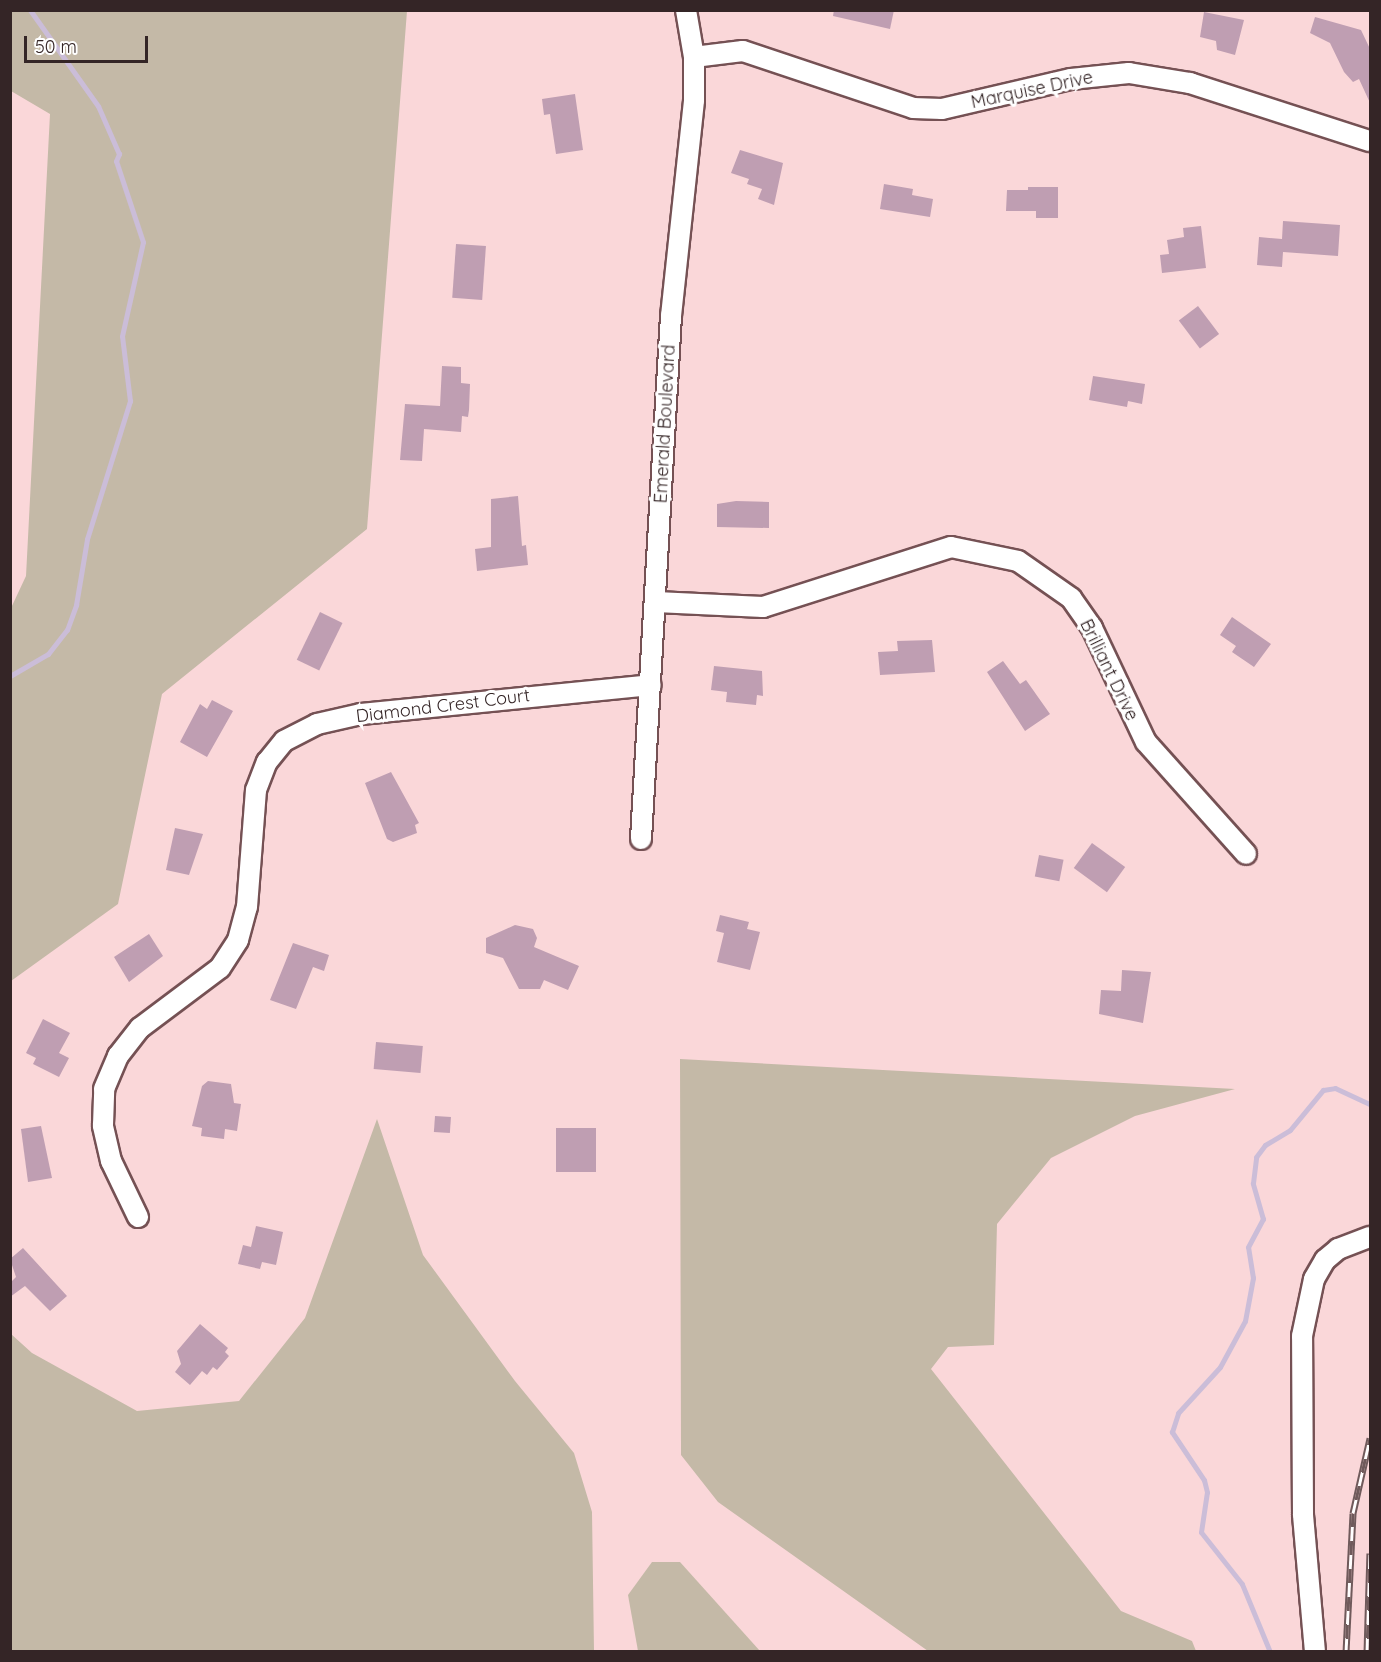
<!DOCTYPE html>
<html>
<head>
<meta charset="utf-8">
<style>
	body { margin:0 }
	#map { position:relative; width:1381px; height:1662px; overflow:hidden; background:#fad7d9; font-family:Quicksand,sans-serif }
	div>[style] { position:absolute }
	.green>* { inset:0; background:#c4b9a7 }
	.stream>* { height:5px; margin:-2.5px; padding:0 2.5px; transform-origin:2.5px; border-radius:2.5px; background:#cbbdd8 }
	.building>* { inset:0; background:#bf9eb2; transform-origin:0 0 }
	.roads { filter:drop-shadow(2px 0 #755154) drop-shadow(-2px 0 #755154) drop-shadow(0 2px #755154) drop-shadow(0 -2px #755154) }
	.minor>* { height:20px; margin:-10px; padding:0 10px; transform-origin:10px; border-radius:10px; background:#fff }
	.rail>* { height:7px; margin-top:-3.5px; transform-origin:0; background:repeating-linear-gradient(90deg,#fff 0 14px,#6f5a5b 0 28px); box-sizing:border-box; border-block:2px solid #6f5a5b }
	span { translate:-50% -50%; white-space:nowrap; text-align:center; line-height:1.15; -webkit-text-stroke:6px #fff; paint-order:stroke }
	.street-label { font-size:18px; color:#342526 }
	.frame { position:absolute; inset:0; border:12px solid #342526; pointer-events:none }
	.scale { position:absolute; left:24px; top:36px; width:124px; height:27px; box-sizing:border-box; border:3px solid #342526; border-top:0; padding-left:8px; font-size:18px; line-height:21px; white-space:nowrap; color:#342526; -webkit-text-stroke:4px #fff; paint-order:stroke }
</style>
</head>
<body>
<div id="map">
	<div class="green">
		<div style="clip-path:polygon(11px 10px,407px 11px,367px 529px,162px 694px,118px 904px,11px 981px,11px 608px,26px 576px,50px 114px,11px 91px)"></div>
		<div style="clip-path:polygon(680px 1059px,1235px 1089px,1135px 1116px,1051px 1158px,997px 1224px,994px 1345px,948px 1347px,931px 1369px,1121px 1611px,1192px 1641px,1196px 1651px,928px 1651px,718px 1502px,681px 1455px)"></div>
		<div style="clip-path:polygon(377px 1119px,423px 1255px,515px 1381px,574px 1453px,592px 1512px,594px 1651px,11px 1651px,11px 1334px,32px 1353px,137px 1411px,239px 1401px,305px 1318px)"></div>
		<div style="clip-path:polygon(652px 1562px,680px 1562px,760px 1651px,638px 1651px,628px 1595px)"></div>
	</div>
	<div class="stream">
		<div style="left:10px;top:676px;width:44px;rotate:-30.1deg"></div>
		<div style="left:48px;top:654px;width:31px;rotate:-52deg"></div>
		<div style="left:67px;top:630px;width:27px;rotate:-70deg"></div>
		<div style="left:76px;top:605px;width:67px;rotate:-80.5deg"></div>
		<div style="left:87px;top:539px;width:145px;rotate:-72.7deg"></div>
		<div style="left:130px;top:401px;width:65px;rotate:-97deg"></div>
		<div style="left:122px;top:336px;width:96px;rotate:-77.4deg"></div>
		<div style="left:143px;top:242px;width:85px;rotate:-108.4deg"></div>
		<div style="left:116px;top:161px;width:8px;rotate:-67deg"></div>
		<div style="left:119px;top:154px;width:52px;rotate:-113.6deg"></div>
		<div style="left:98px;top:106px;width:118px;rotate:-125.3deg"></div>
		<div style="left:1270px;top:1652px;width:74px;rotate:-112.4deg"></div>
		<div style="left:1242px;top:1584px;width:66px;rotate:-128.3deg"></div>
		<div style="left:1201px;top:1532px;width:40px;rotate:-81.5deg"></div>
		<div style="left:1207px;top:1492px;width:12px;rotate:-104deg"></div>
		<div style="left:1204px;top:1480px;width:58px;rotate:-123.7deg"></div>
		<div style="left:1172px;top:1432px;width:20px;rotate:-72deg"></div>
		<div style="left:1178px;top:1413px;width:62px;rotate:-47.6deg"></div>
		<div style="left:1220px;top:1367px;width:52px;rotate:-61.5deg"></div>
		<div style="left:1245px;top:1321px;width:44px;rotate:-79.5deg"></div>
		<div style="left:1253px;top:1278px;width:31px;rotate:-99deg"></div>
		<div style="left:1248px;top:1247px;width:32px;rotate:-62deg"></div>
		<div style="left:1263px;top:1219px;width:37px;rotate:-106deg"></div>
		<div style="left:1253px;top:1183px;width:26px;rotate:-83deg"></div>
		<div style="left:1256px;top:1157px;width:15px;rotate:-53deg"></div>
		<div style="left:1265px;top:1145px;width:29px;rotate:-31deg"></div>
		<div style="left:1290px;top:1130px;width:52px;rotate:-50.5deg"></div>
		<div style="left:1323px;top:1090px;width:12px;rotate:-9deg"></div>
		<div style="left:1335px;top:1088px;width:38px;rotate:25deg"></div>
	</div>
	<div class="building">
		<div style="clip-path:polygon(834px 10px,894px 10px,890px 29px,833px 16px)"></div>
		<div style="clip-path:polygon(1204px 12px,1244px 20px,1235px 55px,1217px 50px,1216px 41px,1200px 37px)"></div>
		<div style="clip-path:polygon(1315px 17px,1361px 30px,1371px 51px,1371px 105px,1359px 79px,1353px 82px,1344px 72px,1330px 43px,1310px 33px)"></div>
		<div style="clip-path:polygon(575px 94px,583px 150px,556px 154px,550px 114px,544px 115px,542px 99px)"></div>
		<div style="clip-path:polygon(740px 150px,783px 163px,774px 205px,758px 199px,762px 189px,747px 184px,749px 179px,731px 173px)"></div>
		<div style="clip-path:polygon(884px 184px,913px 189px,912px 195px,933px 199px,930px 217px,880px 209px)"></div>
		<div style="clip-path:polygon(1028px 187px,1058px 187px,1058px 218px,1036px 218px,1036px 211px,1006px 211px,1007px 190px,1028px 190px)"></div>
		<div style="clip-path:polygon(1283px 221px,1340px 225px,1338px 256px,1283px 252px,1282px 267px,1257px 265px,1259px 237px,1282px 239px)"></div>
		<div style="clip-path:polygon(1201px 226px,1206px 268px,1162px 273px,1160px 255px,1169px 254px,1167px 240px,1184px 237px,1183px 228px)"></div>
		<div style="left:456px;top:244px;width:30px;height:54px;rotate:4deg"></div>
		<div style="left:1198px;top:306px;width:35px;height:24px;rotate:53deg"></div>
		<div style="clip-path:polygon(442px 366px,461px 367px,461px 383px,470px 384px,469px 410px,468px 417px,462px 416px,461px 432px,424px 429px,422px 461px,400px 460px,405px 404px,440px 406px)"></div>
		<div style="clip-path:polygon(1093px 376px,1145px 384px,1142px 404px,1128px 401px,1127px 407px,1089px 400px)"></div>
		<div style="clip-path:polygon(518px 496px,522px 546px,526px 545px,528px 565px,477px 571px,475px 549px,491px 547px,491px 499px)"></div>
		<div style="clip-path:polygon(736px 501px,769px 502px,769px 528px,717px 527px,717px 504px)"></div>
		<div style="left:320px;top:612px;width:25px;height:53px;rotate:26deg"></div>
		<div style="clip-path:polygon(1232px 617px,1271px 644px,1254px 667px,1232px 652px,1236px 646px,1220px 635px)"></div>
		<div style="clip-path:polygon(932px 640px,935px 672px,880px 675px,878px 652px,898px 651px,897px 641px)"></div>
		<div style="clip-path:polygon(1003px 661px,1020px 684px,1026px 680px,1050px 714px,1025px 731px,987px 672px)"></div>
		<div style="clip-path:polygon(714px 666px,762px 671px,763px 696px,757px 695px,756px 705px,726px 702px,727px 692px,711px 690px)"></div>
		<div style="clip-path:polygon(212px 700px,233px 711px,207px 757px,180px 742px,200px 704px,207px 709px)"></div>
		<div style="clip-path:polygon(391px 772px,419px 823px,415px 825px,417px 833px,393px 842px,387px 839px,365px 783px)"></div>
		<div style="clip-path:polygon(175px 828px,203px 834px,189px 875px,166px 870px)"></div>
		<div style="left:1092px;top:843px;width:41px;height:31px;rotate:36deg"></div>
		<div style="left:1039px;top:855px;width:25px;height:22px;rotate:11deg"></div>
		<div style="clip-path:polygon(720px 915px,749px 922px,747px 929px,760px 932px,750px 970px,717px 962px,724px 933px,716px 931px)"></div>
		<div style="clip-path:polygon(515px 925px,533px 929px,537px 938px,534px 947px,579px 966px,568px 990px,544px 980px,540px 989px,519px 989px,503px 958px,486px 953px,486px 938px)"></div>
		<div style="clip-path:polygon(149px 934px,163px 956px,129px 982px,114px 957px)"></div>
		<div style="clip-path:polygon(293px 943px,329px 955px,324px 971px,313px 967px,296px 1009px,270px 1000px)"></div>
		<div style="clip-path:polygon(1122px 970px,1151px 972px,1143px 1023px,1099px 1014px,1101px 990px,1121px 991px)"></div>
		<div style="clip-path:polygon(43px 1019px,70px 1033px,59px 1053px,69px 1058px,59px 1077px,33px 1064px,36px 1058px,26px 1053px)"></div>
		<div style="left:376px;top:1042px;width:47px;height:27px;rotate:5deg"></div>
		<div style="clip-path:polygon(208px 1081px,231px 1084px,234px 1103px,241px 1104px,237px 1131px,225px 1129px,224px 1139px,201px 1136px,202px 1128px,192px 1126px,202px 1086px)"></div>
		<div style="left:435px;top:1116px;width:16px;height:16px;rotate:4deg"></div>
		<div style="clip-path:polygon(41px 1126px,52px 1178px,28px 1182px,21px 1129px)"></div>
		<div style="left:556px;top:1128px;width:40px;height:44px"></div>
		<div style="clip-path:polygon(256px 1226px,283px 1232px,276px 1265px,262px 1262px,260px 1269px,238px 1264px,243px 1245px,251px 1247px)"></div>
		<div style="clip-path:polygon(23px 1248px,67px 1296px,50px 1311px,25px 1286px,10px 1297px,10px 1283px,16px 1277px,10px 1259px)"></div>
		<div style="clip-path:polygon(200px 1324px,228px 1348px,225px 1352px,229px 1356px,217px 1370px,213px 1367px,207px 1375px,202px 1371px,190px 1385px,175px 1372px,181px 1364px,177px 1351px)"></div>
	</div>
	<div class="roads">
		<div class="minor">
			<div style="left:694px;top:57px;width:49px;rotate:-7deg"></div>
			<div style="left:743px;top:51px;width:179px;rotate:18.5deg"></div>
			<div style="left:913px;top:108px;width:29px;rotate:2deg"></div>
			<div style="left:942px;top:109px;width:132px;rotate:-13.1deg"></div>
			<div style="left:1071px;top:79px;width:58px;rotate:-5.9deg"></div>
			<div style="left:1129px;top:73px;width:62px;rotate:9.3deg"></div>
			<div style="left:1190px;top:83px;width:189px;rotate:17.9deg"></div>
			<div style="left:656px;top:602px;width:107px;rotate:2.7deg"></div>
			<div style="left:763px;top:607px;width:197px;rotate:-17.7deg"></div>
			<div style="left:951px;top:547px;width:68px;rotate:11.8deg"></div>
			<div style="left:1018px;top:561px;width:65px;rotate:34.9deg"></div>
			<div style="left:1071px;top:598px;width:37px;rotate:55deg"></div>
			<div style="left:1092px;top:628px;width:126px;rotate:64.7deg"></div>
			<div style="left:1146px;top:742px;width:150px;rotate:48.2deg"></div>
			<div style="left:641px;top:839px;width:524px;rotate:-86.72deg"></div>
			<div style="left:671px;top:316px;width:217px;rotate:-83.9deg"></div>
			<div style="left:694px;top:100px;width:43px;rotate:-90deg"></div>
			<div style="left:694px;top:57px;width:48px;rotate:-99.7deg"></div>
			<div style="left:138px;top:1217px;width:62px;rotate:-115.7deg"></div>
			<div style="left:111px;top:1161px;width:37px;rotate:-103deg"></div>
			<div style="left:103px;top:1125px;width:36px;rotate:-88deg"></div>
			<div style="left:104px;top:1089px;width:36px;rotate:-67deg"></div>
			<div style="left:118px;top:1056px;width:36px;rotate:-52deg"></div>
			<div style="left:140px;top:1028px;width:100px;rotate:-36.9deg"></div>
			<div style="left:220px;top:968px;width:33px;rotate:-57deg"></div>
			<div style="left:238px;top:940px;width:34px;rotate:-75deg"></div>
			<div style="left:247px;top:907px;width:117px;rotate:-85.6deg"></div>
			<div style="left:256px;top:790px;width:30px;rotate:-69deg"></div>
			<div style="left:267px;top:762px;width:27px;rotate:-51deg"></div>
			<div style="left:284px;top:741px;width:37px;rotate:-27deg"></div>
			<div style="left:317px;top:724px;width:45px;rotate:-12.8deg"></div>
			<div style="left:361px;top:714px;width:291px;rotate:-5.7deg"></div>
			<div style="left:1315px;top:1652px;width:139px;rotate:-95deg"></div>
			<div style="left:1303px;top:1514px;width:178px;rotate:-90.3deg"></div>
			<div style="left:1302px;top:1336px;width:58px;rotate:-78.1deg"></div>
			<div style="left:1314px;top:1279px;width:22px;rotate:-60deg"></div>
			<div style="left:1325px;top:1260px;width:17px;rotate:-40deg"></div>
			<div style="left:1338px;top:1249px;width:34px;rotate:-21deg"></div>
		</div>
	</div>
	<div class="rail">
		<div style="left:1346px;top:1652px;width:139px;rotate:-87.1deg"></div>
		<div style="left:1353px;top:1513px;width:77px;rotate:-77.2deg"></div>
		<div style="left:1367px;top:1652px;width:99px;rotate:-88.3deg"></div>
	</div>
	<div class="street-label">
		<span style="left:1032px;top:90px;rotate:-12deg">Marquise Drive</span>
		<span style="left:665px;top:424px;rotate:-87deg">Emerald Boulevard</span>
		<span style="left:1109px;top:670px;rotate:64deg">Brilliant Drive</span>
		<span style="left:443px;top:706px;rotate:-7deg">Diamond Crest Court</span>
	</div>
	<div class="frame"></div>
	<div class="scale">50 m</div>
</div>
</body>
</html>
